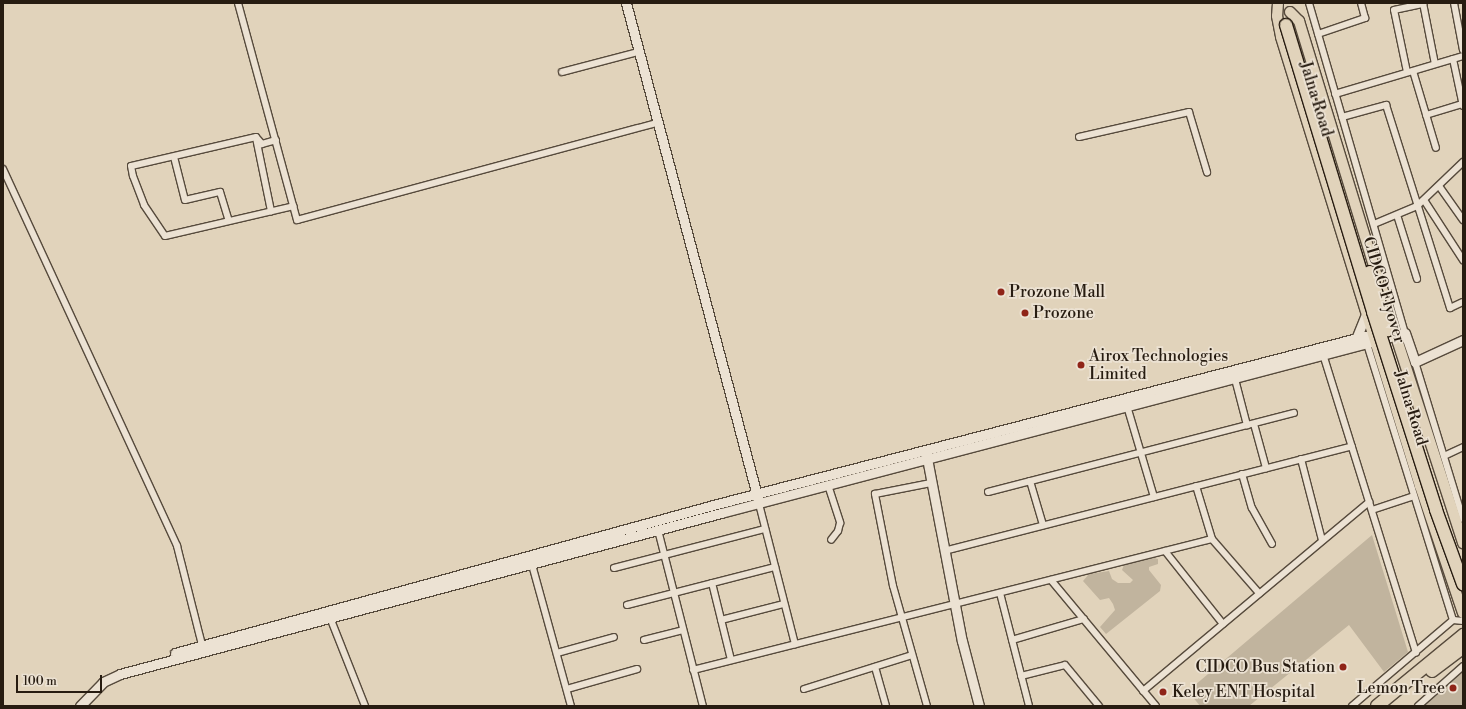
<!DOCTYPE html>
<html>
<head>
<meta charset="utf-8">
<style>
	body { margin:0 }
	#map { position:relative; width:1466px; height:709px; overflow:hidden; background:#e1d3bb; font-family:"Libre Bodoni",serif }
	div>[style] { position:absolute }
	.green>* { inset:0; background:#c1b49e }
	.roads { filter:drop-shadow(1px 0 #564a3c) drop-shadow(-1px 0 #564a3c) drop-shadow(0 1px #564a3c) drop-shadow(0 -1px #564a3c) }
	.street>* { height:6px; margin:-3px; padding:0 3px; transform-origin:3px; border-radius:3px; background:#ece2d3 }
	.secondary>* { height:9px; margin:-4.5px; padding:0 4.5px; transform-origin:4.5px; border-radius:4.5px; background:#ece2d3 }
	.primary>* { height:10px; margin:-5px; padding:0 5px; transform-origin:5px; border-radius:5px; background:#e1d3bb }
	.highway>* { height:12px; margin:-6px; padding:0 6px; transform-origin:6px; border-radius:6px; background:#e1d3bb }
	.bridges { filter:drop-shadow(1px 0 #271c11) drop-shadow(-1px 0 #271c11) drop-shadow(0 1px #271c11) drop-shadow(0 -1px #271c11) }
	.highway-bridge>* { height:12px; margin:-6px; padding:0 6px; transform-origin:6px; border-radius:6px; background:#e1d3bb }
	.dots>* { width:11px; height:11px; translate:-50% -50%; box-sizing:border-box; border:2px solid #ece2d3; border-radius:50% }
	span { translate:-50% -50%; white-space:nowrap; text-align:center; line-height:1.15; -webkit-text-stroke:3.5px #ece2d3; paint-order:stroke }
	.street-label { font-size:16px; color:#271c11 }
	.poi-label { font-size:16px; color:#271c11 }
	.left { translate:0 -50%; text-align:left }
	.right { translate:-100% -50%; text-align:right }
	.frame { position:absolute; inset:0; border:4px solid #271c11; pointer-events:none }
	.scale { position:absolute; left:16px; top:675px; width:86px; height:18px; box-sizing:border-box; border:2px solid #271c11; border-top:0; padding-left:5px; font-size:12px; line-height:14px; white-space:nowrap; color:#271c11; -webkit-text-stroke:3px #ece2d3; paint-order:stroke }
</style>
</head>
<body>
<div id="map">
	<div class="green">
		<div style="clip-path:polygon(1372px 535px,1408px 652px,1384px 672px,1349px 625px,1249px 706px,1200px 706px,1188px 691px)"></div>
		<div style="clip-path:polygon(1154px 558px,1158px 559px,1158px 564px,1149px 567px,1149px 570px,1161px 585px,1160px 591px,1106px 634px,1100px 627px,1115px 610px,1113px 604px,1109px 598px,1100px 600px,1083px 581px,1089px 574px,1109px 571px,1112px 579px,1118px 583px,1130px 583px,1133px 580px,1122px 570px,1124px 565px)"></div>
		<div style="clip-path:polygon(1463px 669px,1463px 706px,1423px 706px)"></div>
	</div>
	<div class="roads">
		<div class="street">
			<div style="left:238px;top:3px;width:225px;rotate:74.8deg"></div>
			<div style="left:297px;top:220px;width:373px;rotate:-15.1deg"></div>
			<div style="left:1309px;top:3px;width:344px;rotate:73.8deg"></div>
			<div style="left:1423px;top:3px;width:62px;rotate:78.9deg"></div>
			<div style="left:1454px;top:3px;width:48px;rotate:79.2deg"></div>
			<div style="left:1318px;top:34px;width:50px;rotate:-18.8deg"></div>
			<div style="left:1365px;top:18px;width:16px;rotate:-105deg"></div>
			<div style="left:1453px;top:59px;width:48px;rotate:78deg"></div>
			<div style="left:1413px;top:71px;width:80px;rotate:73.4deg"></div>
			<div style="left:562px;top:72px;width:79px;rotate:-14.7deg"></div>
			<div style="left:1407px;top:72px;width:63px;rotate:-101.8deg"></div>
			<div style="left:1394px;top:10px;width:30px;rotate:-12deg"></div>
			<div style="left:1335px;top:94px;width:134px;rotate:-16.5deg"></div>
			<div style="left:1426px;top:115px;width:39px;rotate:-17deg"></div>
			<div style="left:1342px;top:117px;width:46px;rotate:-15.3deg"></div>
			<div style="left:1386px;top:105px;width:213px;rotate:72.5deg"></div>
			<div style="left:1450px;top:308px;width:14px;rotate:-25deg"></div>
			<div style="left:1079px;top:137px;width:113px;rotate:-12.8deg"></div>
			<div style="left:1189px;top:112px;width:63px;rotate:73.3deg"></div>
			<div style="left:256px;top:138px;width:75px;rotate:78.4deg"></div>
			<div style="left:276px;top:140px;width:15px;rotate:164deg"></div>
			<div style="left:262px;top:144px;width:9px;rotate:-131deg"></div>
			<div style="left:256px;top:137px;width:128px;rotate:166.9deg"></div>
			<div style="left:131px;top:166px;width:10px;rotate:79deg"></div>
			<div style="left:133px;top:176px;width:31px;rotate:69deg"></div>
			<div style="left:144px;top:205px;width:37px;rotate:56deg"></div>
			<div style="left:165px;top:236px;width:132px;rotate:-13.1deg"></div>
			<div style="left:174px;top:157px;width:44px;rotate:75.7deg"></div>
			<div style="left:185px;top:200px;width:36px;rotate:-13deg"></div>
			<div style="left:220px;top:192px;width:30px;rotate:73deg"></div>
			<div style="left:3px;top:169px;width:415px;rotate:65.2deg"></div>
			<div style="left:177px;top:546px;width:106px;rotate:75.8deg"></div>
			<div style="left:1439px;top:186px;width:42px;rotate:54.8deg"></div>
			<div style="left:1424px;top:200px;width:72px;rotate:57deg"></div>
			<div style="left:1397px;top:215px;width:67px;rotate:72.6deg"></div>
			<div style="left:1374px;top:224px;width:47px;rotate:-22.7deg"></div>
			<div style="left:1417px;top:206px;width:64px;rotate:-43.7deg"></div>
			<div style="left:1367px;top:344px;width:289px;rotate:72.7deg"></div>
			<div style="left:1453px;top:620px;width:10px;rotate:6deg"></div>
			<div style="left:1322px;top:351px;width:316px;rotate:72.7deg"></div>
			<div style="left:1415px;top:362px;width:164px;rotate:73deg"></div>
			<div style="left:1235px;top:379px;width:48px;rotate:75.4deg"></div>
			<div style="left:1127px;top:406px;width:95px;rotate:73.5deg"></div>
			<div style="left:1254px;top:424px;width:46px;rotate:74.7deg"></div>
			<div style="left:1444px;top:456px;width:21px;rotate:-25deg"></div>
			<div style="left:1301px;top:459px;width:84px;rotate:75.5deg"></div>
			<div style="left:1242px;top:474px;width:35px;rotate:74deg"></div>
			<div style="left:1252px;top:508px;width:41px;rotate:60.9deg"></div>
			<div style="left:1030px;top:481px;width:46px;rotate:73.5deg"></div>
			<div style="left:828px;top:485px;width:40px;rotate:72deg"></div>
			<div style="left:840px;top:523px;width:8px;rotate:104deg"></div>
			<div style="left:838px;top:531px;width:11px;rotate:128deg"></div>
			<div style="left:1196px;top:486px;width:55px;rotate:73.2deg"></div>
			<div style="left:1212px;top:539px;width:72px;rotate:49deg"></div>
			<div style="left:988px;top:492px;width:316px;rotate:-14.5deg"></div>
			<div style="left:759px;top:504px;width:145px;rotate:75.6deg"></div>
			<div style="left:1372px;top:510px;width:44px;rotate:-18.4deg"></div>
			<div style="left:658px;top:530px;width:182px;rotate:75.7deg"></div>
			<div style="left:944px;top:551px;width:421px;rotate:-14.4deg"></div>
			<div style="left:1165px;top:551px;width:93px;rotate:51.5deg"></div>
			<div style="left:531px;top:561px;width:150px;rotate:74.6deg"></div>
			<div style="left:614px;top:568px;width:156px;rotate:-14.5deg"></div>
			<div style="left:1051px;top:580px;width:164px;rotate:50.2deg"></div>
			<div style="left:712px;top:583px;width:79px;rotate:76.1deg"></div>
			<div style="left:1000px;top:593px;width:117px;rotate:75.6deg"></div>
			<div style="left:627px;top:605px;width:153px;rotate:-14.4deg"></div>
			<div style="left:329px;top:615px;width:98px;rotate:68.4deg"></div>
			<div style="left:721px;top:620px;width:65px;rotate:-14.3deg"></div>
			<div style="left:644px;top:640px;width:40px;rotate:-14.4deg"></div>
			<div style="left:1012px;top:640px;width:75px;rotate:-16.3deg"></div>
			<div style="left:557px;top:653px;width:59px;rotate:-15.7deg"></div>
			<div style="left:875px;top:667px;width:41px;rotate:74.2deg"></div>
			<div style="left:693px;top:670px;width:535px;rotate:-14.17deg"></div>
			<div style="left:1021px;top:676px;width:45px;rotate:-14deg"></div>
			<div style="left:1065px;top:665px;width:53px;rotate:50.3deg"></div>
			<div style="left:567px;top:689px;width:73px;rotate:-15.9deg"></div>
			<div style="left:804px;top:689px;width:113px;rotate:-17.5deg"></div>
			<div style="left:1143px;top:691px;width:295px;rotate:-39.9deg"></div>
			<div style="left:927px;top:706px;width:125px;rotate:-105.8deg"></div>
			<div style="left:893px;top:586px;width:94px;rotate:-101.1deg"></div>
			<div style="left:875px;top:494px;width:57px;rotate:-11.1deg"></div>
			<div style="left:1352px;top:706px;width:133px;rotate:-40.4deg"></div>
			<div style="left:1418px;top:706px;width:60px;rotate:-41.6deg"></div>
		</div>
		<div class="secondary">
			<div style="left:626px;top:3px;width:513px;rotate:75.1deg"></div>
			<div style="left:1356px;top:339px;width:27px;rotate:-68deg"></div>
			<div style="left:926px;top:453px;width:191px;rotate:79.2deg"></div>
			<div style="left:962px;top:641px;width:67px;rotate:75.3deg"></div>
			<div style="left:175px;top:653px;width:562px;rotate:-15.37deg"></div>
			<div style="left:717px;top:504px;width:685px;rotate:-14.54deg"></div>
			<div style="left:80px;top:706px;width:33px;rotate:-46deg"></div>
			<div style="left:103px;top:682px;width:19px;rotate:-25deg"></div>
			<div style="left:120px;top:674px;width:622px;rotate:-15deg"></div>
			<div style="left:721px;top:513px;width:707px;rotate:-14.74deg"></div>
			<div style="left:1405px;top:333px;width:31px;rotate:71deg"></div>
			<div style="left:1415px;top:362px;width:53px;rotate:-24.6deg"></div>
		</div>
		<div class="primary">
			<div style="left:1278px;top:3px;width:13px;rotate:94deg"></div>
			<div style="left:1277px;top:16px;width:21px;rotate:79deg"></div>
			<div style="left:1281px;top:37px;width:470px;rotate:72.8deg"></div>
			<div style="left:1420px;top:486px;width:134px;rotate:71.3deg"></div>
			<div style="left:1290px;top:12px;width:13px;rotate:45deg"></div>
			<div style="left:1299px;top:21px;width:271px;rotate:73deg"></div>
			<div style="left:1390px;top:318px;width:237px;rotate:72deg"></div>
		</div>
		<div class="highway">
			<div style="left:1432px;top:671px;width:39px;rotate:-37deg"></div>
			<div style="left:1377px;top:706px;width:112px;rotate:-39.5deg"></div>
		</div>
	</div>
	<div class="bridges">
		<div class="highway-bridge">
			<div style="left:1286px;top:25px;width:300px;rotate:73.1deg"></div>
			<div style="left:1373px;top:312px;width:208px;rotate:72.3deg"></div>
			<div style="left:1436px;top:510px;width:79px;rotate:70deg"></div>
			<div style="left:1370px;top:272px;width:61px;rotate:72.8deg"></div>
		</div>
	</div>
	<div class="dots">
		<div style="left:1001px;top:292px;background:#8f2418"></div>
		<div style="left:1025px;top:313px;background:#8f2418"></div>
		<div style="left:1081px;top:365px;background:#8f2418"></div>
		<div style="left:1343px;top:667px;background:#8f2418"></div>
		<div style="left:1453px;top:688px;background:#8f2418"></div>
		<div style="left:1163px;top:692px;background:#8f2418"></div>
	</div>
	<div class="street-label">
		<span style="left:1316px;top:99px;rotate:73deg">Jalna Road</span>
		<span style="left:1384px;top:290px;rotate:73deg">CIDCO Flyover</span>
		<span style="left:1411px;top:408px;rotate:73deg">Jalna Road</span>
	</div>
	<div class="poi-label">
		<span class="left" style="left:1009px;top:292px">Prozone Mall</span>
		<span class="left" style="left:1033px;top:313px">Prozone</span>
		<span class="left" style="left:1089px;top:365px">Airox Technologies<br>Limited</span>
		<span class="right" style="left:1335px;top:667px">CIDCO Bus Station</span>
		<span class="right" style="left:1445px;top:688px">Lemon Tree</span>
		<span class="left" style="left:1172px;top:692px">Keley ENT Hospital</span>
	</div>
	<div class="frame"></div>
	<div class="scale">100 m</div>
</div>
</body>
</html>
